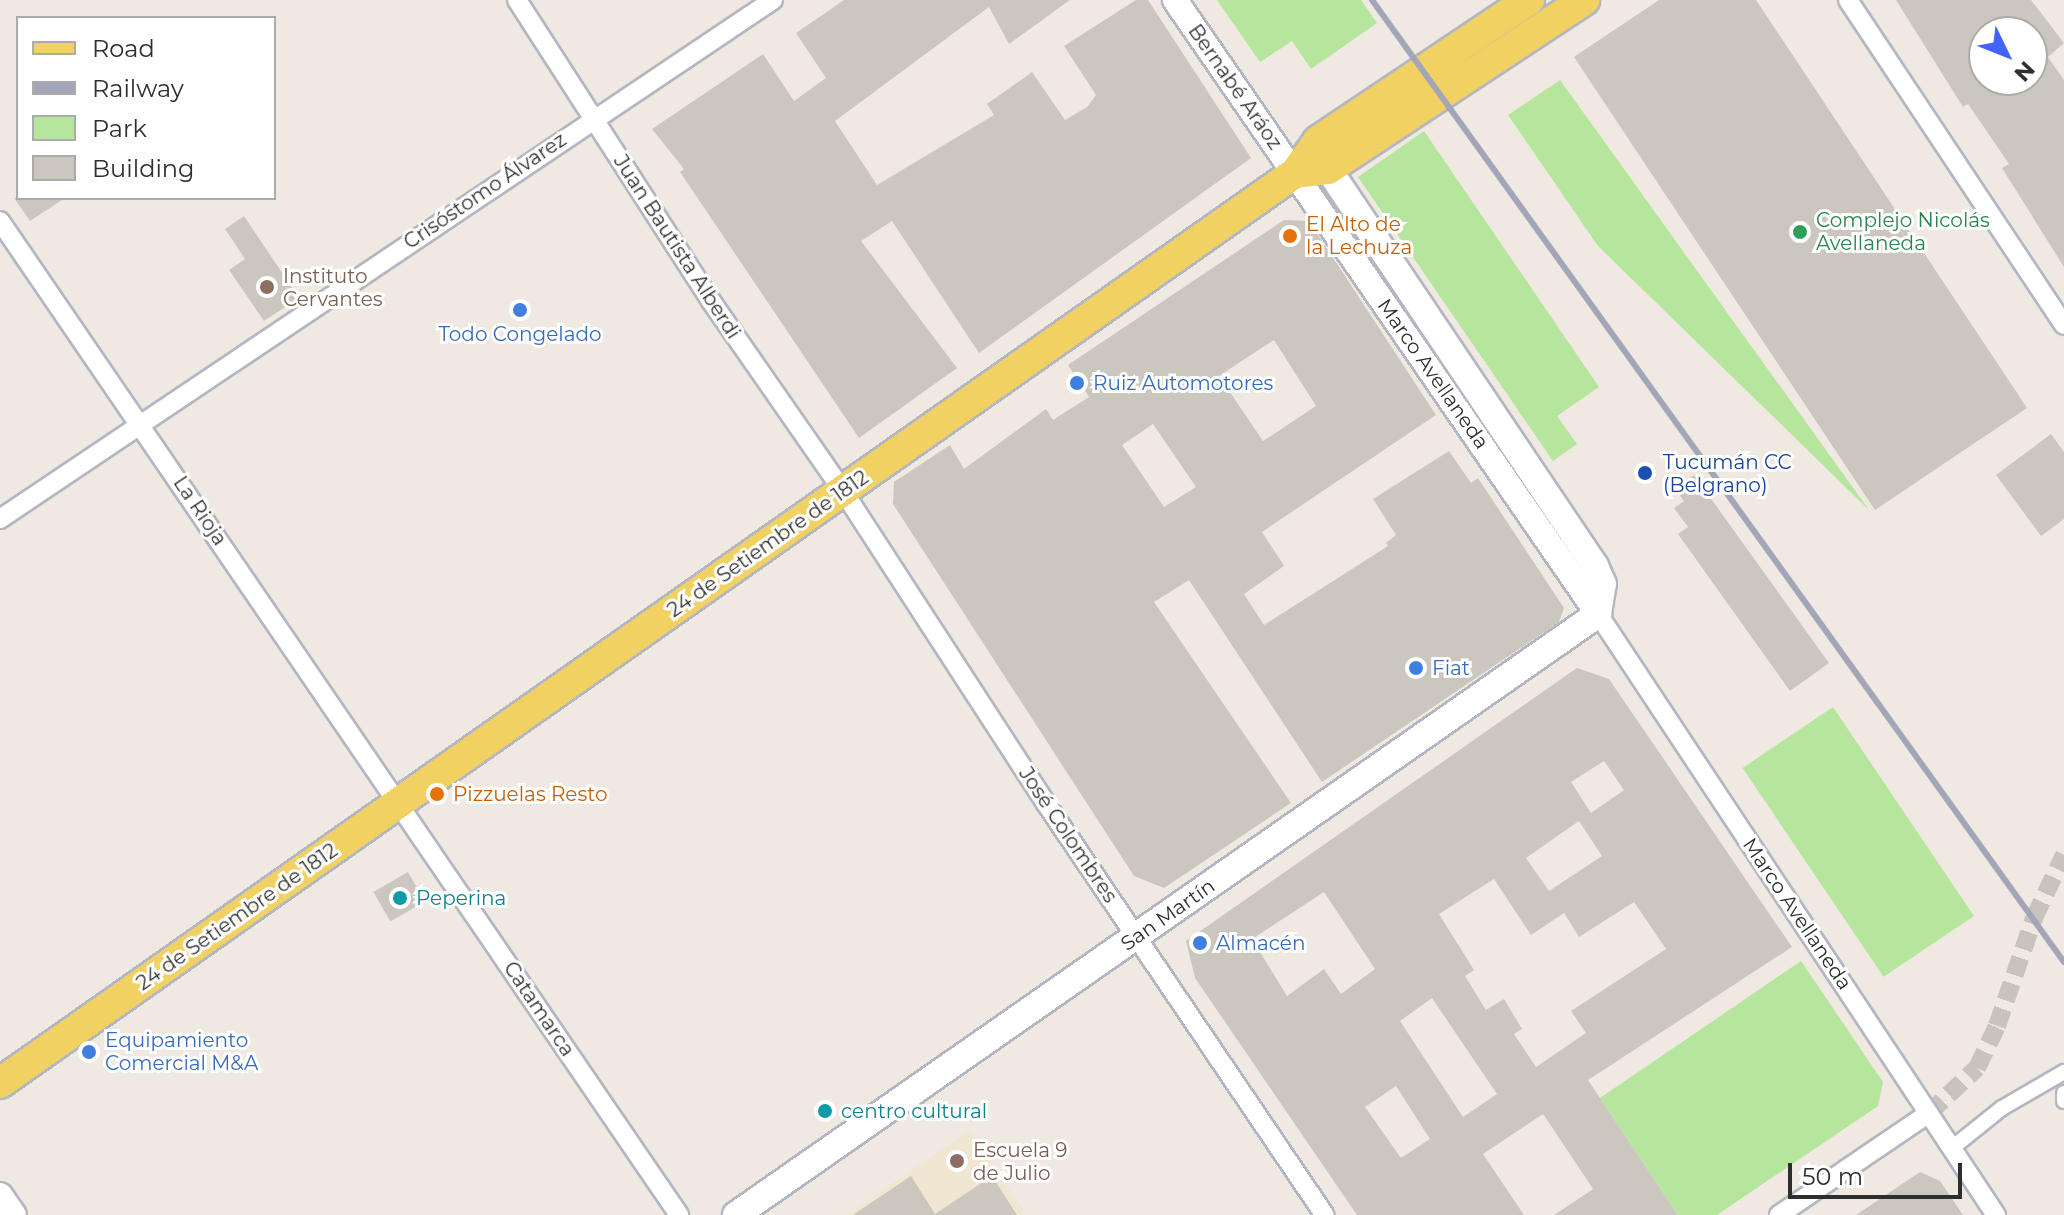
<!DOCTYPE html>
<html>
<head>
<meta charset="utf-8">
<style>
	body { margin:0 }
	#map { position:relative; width:2064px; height:1215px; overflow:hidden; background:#efe9e1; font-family:Montserrat,sans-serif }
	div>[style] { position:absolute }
	.education>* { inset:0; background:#f0e6d1 }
	.green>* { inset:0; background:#b6e59e; transform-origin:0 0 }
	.building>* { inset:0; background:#cbc7bf; transform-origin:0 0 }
	.minor-tunnel>* { height:18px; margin-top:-9px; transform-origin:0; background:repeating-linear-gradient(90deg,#c8c4bd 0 18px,transparent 0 27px) }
	.roads { filter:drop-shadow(2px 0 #b4b7c1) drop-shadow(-2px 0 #b4b7c1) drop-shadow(0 2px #b4b7c1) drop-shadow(0 -2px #b4b7c1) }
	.pedestrian>* { height:14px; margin:-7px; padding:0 7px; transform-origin:7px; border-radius:7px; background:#fff }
	.minor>* { height:18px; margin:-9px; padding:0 9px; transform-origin:9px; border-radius:9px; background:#fff }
	.tertiary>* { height:24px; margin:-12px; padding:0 12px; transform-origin:12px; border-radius:12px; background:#fff }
	.secondary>* { height:26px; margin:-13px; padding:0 13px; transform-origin:13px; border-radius:13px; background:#fff }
	.primary>* { height:30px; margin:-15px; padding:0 15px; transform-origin:15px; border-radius:15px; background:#f2d163 }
	.rail>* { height:6px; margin:-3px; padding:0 3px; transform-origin:3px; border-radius:3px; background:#a3a6b8 }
	.dots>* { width:22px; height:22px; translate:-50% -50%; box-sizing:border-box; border:4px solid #fff; border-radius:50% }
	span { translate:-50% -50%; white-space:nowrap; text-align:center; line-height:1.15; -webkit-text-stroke:6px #fff; paint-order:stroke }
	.street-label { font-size:20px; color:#2e2e2e }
	.leisure-label { font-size:20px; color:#27864d }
	.left { translate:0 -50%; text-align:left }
	.food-label { font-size:20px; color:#c56008 }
	.education-label { font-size:20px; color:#785e54 }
	.shop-label { font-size:20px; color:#366cbe }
	.transit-label { font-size:20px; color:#164399 }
	.culture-label { font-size:20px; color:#0d838f }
	.legend { position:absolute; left:16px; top:16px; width:260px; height:184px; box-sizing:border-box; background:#fff; border:2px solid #ababab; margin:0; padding:10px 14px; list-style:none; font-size:24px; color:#2e2e2e }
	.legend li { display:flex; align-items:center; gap:16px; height:40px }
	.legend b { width:40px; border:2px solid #ababab }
	.north { position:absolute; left:1968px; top:16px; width:80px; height:80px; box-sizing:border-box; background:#fff; border:2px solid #ababab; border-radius:50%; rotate:133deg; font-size:22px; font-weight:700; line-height:32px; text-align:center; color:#2e2e2e }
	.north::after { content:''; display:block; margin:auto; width:28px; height:36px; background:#4264fb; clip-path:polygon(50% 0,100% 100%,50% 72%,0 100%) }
	.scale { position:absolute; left:1788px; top:1163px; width:174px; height:36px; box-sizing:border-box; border:4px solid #2e2e2e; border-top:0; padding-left:10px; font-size:24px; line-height:28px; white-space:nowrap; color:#2e2e2e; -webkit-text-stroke:6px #fff; paint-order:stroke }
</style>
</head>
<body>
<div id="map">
	<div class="education">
		<div style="clip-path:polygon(968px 1131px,1026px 1213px,847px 1215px,949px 1145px)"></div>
	</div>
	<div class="green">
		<div style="clip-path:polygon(1217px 0,1361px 0,1377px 23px,1311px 69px,1292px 41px,1260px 62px)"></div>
		<div style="clip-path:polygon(1560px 80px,1869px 510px,1598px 246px,1508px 115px)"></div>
		<div style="clip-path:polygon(1424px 131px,1599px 387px,1557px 416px,1577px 444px,1553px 461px,1358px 177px)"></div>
		<div style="left:1833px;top:707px;width:252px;height:109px;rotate:56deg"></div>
		<div style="clip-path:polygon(1801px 961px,1883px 1082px,1878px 1106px,1717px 1215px,1678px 1215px,1600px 1098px)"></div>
	</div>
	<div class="building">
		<div style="clip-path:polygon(844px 0,1070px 0,1009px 44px,989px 7px,835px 121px,877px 185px,994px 115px,987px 104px,1032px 72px,1065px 120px,1087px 107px,1096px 95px,1064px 46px,1136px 0,1148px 0,1251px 158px,979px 353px,892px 221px,861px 241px,957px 368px,859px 438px,680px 172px,684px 169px,652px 129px,763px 54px,794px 101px,826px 78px,796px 33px)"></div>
		<div style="clip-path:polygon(1659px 0,1756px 0,2027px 408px,1875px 510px,1574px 57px)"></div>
		<div style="clip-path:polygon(evenodd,1896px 0,2031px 0,2064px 43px,2048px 57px,2064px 80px,2064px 267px,2002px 168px,2009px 164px,1968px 104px,1963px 107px,1896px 0,1984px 32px,2032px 32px,2032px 80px,1984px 80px,1984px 32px)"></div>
		<div style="clip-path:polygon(14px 198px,65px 198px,30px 221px)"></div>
		<div style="clip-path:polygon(244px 216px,299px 298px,264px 321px,229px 270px,245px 259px,225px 229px)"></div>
		<div style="clip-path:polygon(evenodd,1284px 220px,1309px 221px,1436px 415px,1262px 532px,1284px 566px,1244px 594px,1264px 625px,1388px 546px,1386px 543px,1396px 535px,1373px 499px,1449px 451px,1471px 483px,1478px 478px,1564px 608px,1559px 622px,1322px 782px,1189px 580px,1154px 602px,1291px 803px,1164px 888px,1134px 876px,893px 504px,894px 482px,950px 445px,964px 469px,1046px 409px,1053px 420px,1089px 397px,1068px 365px,1284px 220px,1274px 340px,1316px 406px,1263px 441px,1219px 376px,1274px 340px,1284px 220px,1153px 424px,1196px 487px,1164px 507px,1122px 445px,1153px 424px)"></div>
		<div style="clip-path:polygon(2051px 434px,2064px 452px,2064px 519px,2041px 536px,1996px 475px)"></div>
		<div style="clip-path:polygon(1694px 475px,1829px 663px,1790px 691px,1678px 534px,1688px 527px,1674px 508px,1684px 501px,1675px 489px)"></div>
		<div style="clip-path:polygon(evenodd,1577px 668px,1609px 679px,1792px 947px,1588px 1080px,1678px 1215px,1554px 1215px,1593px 1189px,1543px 1114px,1483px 1154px,1524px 1215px,1357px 1215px,1195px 978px,1186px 941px,1577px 668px,1604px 761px,1624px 790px,1591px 813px,1571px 782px,1604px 761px,1577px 668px,1579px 821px,1602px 856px,1549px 891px,1526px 858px,1579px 821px,1577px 668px,1494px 879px,1531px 935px,1564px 913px,1579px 937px,1634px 902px,1666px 949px,1571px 1011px,1586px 1033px,1536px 1067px,1514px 1034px,1522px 1029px,1504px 999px,1486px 1010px,1465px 976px,1474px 970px,1439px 914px,1494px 879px,1577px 668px,1324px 892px,1375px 969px,1341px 994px,1324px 969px,1287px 996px,1252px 939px,1324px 892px,1577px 668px,1432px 998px,1497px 1094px,1463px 1117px,1400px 1021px,1432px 998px,1577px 668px,1396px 1086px,1430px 1139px,1401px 1158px,1365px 1107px,1396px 1086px)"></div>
		<div style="left:408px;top:872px;width:34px;height:40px;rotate:60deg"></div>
		<div style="clip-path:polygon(1920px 1172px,1940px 1181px,1963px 1215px,1856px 1215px)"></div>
		<div style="clip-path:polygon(911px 1176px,935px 1214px,992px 1176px,1017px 1215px,853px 1215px)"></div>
	</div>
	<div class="minor-tunnel">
		<div style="left:1929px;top:1113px;width:66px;rotate:-43.2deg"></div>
		<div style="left:1977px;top:1068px;width:47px;rotate:-64.5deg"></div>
		<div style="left:1997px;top:1026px;width:114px;rotate:-71.1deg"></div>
		<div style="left:2034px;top:918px;width:70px;rotate:-64.5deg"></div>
	</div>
	<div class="roads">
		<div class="pedestrian">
			<div style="left:2064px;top:1093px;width:8px;rotate:90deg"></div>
			<div style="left:1952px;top:1148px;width:64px;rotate:-38.7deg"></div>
			<div style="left:2002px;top:1108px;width:72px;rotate:-30.1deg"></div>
		</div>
		<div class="minor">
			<div style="left:517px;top:0;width:358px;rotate:57.2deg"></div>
			<div style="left:711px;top:301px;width:231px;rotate:55.2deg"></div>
			<div style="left:843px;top:491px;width:374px;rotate:57deg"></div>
			<div style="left:1047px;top:805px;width:495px;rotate:55.9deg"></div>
			<div style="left:1848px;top:0;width:390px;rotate:56.4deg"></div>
			<div style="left:0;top:221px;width:1204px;rotate:55.66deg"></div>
			<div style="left:0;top:519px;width:931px;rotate:-33.88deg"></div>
			<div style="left:1598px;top:614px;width:721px;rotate:56.49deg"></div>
			<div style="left:1779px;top:1215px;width:181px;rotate:-34.2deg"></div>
		</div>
		<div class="tertiary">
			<div style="left:1175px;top:0;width:746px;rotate:55.44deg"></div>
			<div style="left:0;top:1195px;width:24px;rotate:55deg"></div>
		</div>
		<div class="secondary">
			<div style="left:736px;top:1215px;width:1051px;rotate:-34.88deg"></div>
			<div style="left:1598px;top:614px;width:30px;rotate:-81deg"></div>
			<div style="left:1603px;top:584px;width:20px;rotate:-114deg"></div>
			<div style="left:1595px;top:566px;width:478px;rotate:-123.9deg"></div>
		</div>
		<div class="primary">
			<div style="left:1295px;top:173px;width:33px;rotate:-7deg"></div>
			<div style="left:1328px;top:169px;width:307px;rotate:-33.4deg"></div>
			<div style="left:0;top:1083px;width:1583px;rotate:-35.1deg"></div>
			<div style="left:1295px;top:173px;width:39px;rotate:-54deg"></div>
			<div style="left:1318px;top:141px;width:254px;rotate:-33.8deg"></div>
		</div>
	</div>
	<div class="rail">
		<div style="left:1372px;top:0;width:1185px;rotate:54.27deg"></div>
	</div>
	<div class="dots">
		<div style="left:1800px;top:232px;background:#2e9e5b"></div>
		<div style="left:1290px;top:236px;background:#e8710a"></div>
		<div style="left:267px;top:287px;background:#8d6e63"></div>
		<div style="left:520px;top:310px;background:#3f7fe0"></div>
		<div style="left:1077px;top:383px;background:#3f7fe0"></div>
		<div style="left:1645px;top:473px;background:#1a4fb4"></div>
		<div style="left:1416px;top:668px;background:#3f7fe0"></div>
		<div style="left:437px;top:794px;background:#e8710a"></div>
		<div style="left:400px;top:898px;background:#0f9aa8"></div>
		<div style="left:1200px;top:943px;background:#3f7fe0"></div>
		<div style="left:89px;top:1052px;background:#3f7fe0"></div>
		<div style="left:825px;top:1111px;background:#0f9aa8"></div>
		<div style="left:957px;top:1161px;background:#8d6e63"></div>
	</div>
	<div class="street-label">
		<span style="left:1235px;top:87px;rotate:55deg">Bernabé Aráoz</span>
		<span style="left:485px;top:191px;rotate:-34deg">Crisóstomo Álvarez</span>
		<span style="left:677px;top:247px;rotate:57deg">Juan Bautista Alberdi</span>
		<span style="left:1433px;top:374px;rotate:55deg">Marco Avellaneda</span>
		<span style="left:200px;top:511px;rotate:56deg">La Rioja</span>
		<span style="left:768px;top:544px;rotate:-35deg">24 de Setiembre de 1812</span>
		<span style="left:1068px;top:835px;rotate:56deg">José Colombres</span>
		<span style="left:1797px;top:914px;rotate:56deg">Marco Avellaneda</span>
		<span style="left:1168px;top:915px;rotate:-35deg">San Martín</span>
		<span style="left:237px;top:917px;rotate:-35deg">24 de Setiembre de 1812</span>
		<span style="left:539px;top:1009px;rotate:56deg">Catamarca</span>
	</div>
	<div class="leisure-label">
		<span class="left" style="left:1816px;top:232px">Complejo Nicolás<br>Avellaneda</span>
	</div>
	<div class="food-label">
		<span class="left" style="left:1306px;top:236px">El Alto de<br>la Lechuza</span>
		<span class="left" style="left:453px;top:794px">Pizzuelas Resto</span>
	</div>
	<div class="education-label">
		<span class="left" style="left:283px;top:288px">Instituto<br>Cervantes</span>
		<span class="left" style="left:973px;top:1162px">Escuela 9<br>de Julio</span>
	</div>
	<div class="shop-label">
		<span style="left:520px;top:334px">Todo Congelado</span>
		<span class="left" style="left:1093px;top:383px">Ruiz Automotores</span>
		<span class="left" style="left:1432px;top:668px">Fiat</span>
		<span class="left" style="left:1216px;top:943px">Almacén</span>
		<span class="left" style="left:105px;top:1052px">Equipamiento<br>Comercial M&amp;A</span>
	</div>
	<div class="transit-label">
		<span class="left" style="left:1663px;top:474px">Tucumán CC<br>(Belgrano)</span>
	</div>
	<div class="culture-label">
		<span class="left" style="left:416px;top:898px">Peperina</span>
		<span class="left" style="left:841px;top:1111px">centro cultural</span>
	</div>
	<ul class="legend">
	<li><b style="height:10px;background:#f2d163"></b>Road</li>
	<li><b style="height:10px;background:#a3a6b8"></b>Railway</li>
	<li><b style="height:22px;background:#b6e59e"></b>Park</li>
	<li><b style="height:22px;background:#cbc7bf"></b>Building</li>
	</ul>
	<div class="north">N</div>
	<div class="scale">50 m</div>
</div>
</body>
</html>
